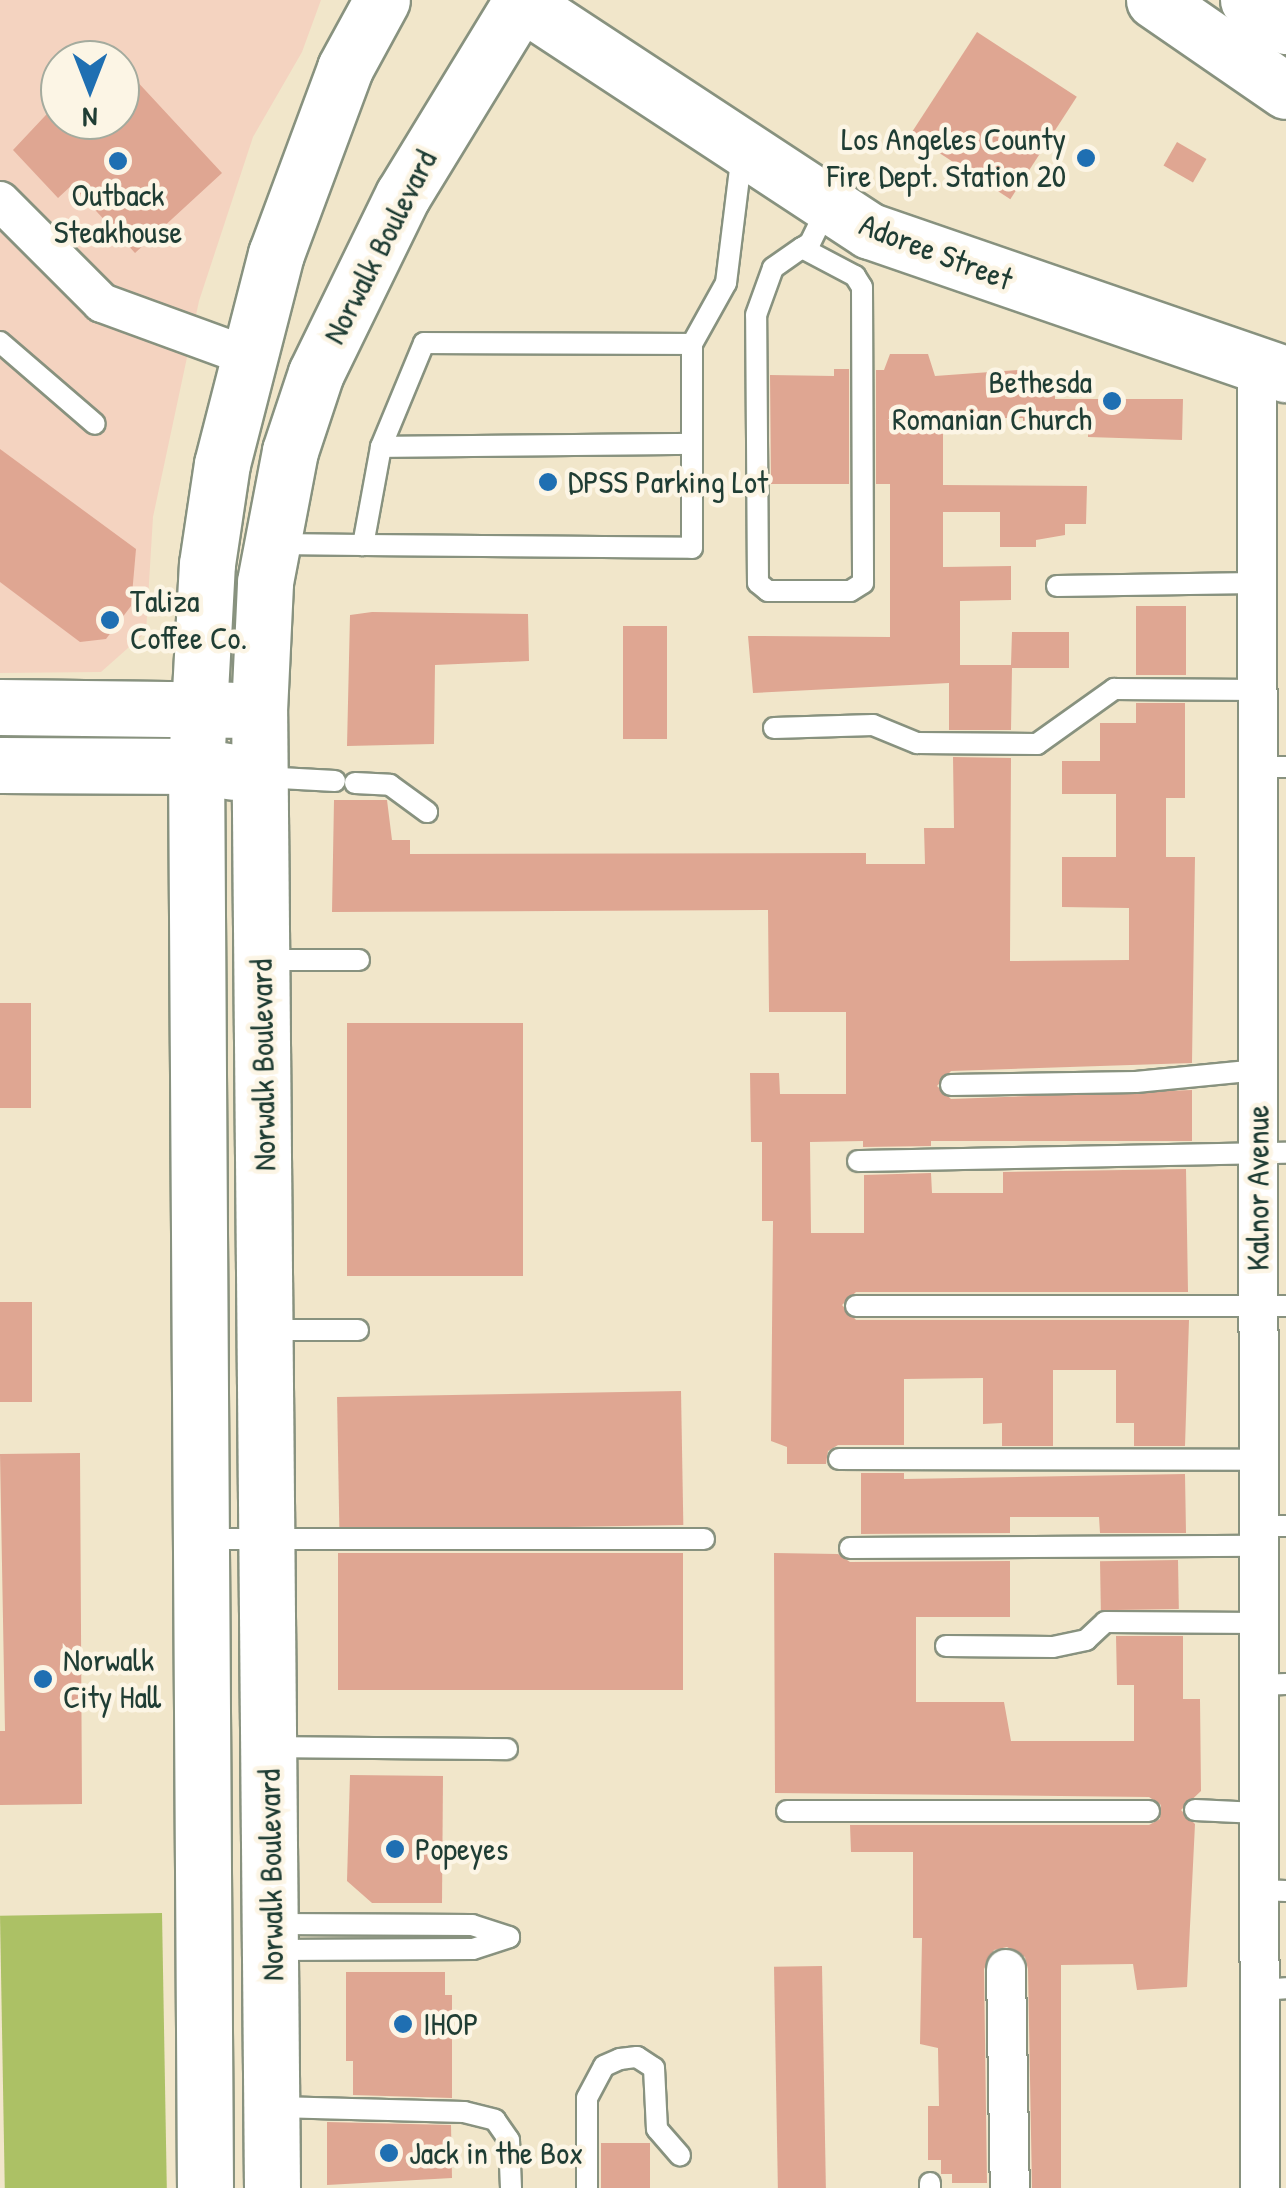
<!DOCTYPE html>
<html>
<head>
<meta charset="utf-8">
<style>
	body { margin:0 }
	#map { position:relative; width:1286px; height:2188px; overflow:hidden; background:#f1e6ca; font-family:"Patrick Hand",sans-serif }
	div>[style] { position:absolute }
	.built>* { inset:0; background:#f4d3c0 }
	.green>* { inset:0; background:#acc165; transform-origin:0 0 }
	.building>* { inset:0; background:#dfa692; transform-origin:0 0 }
	.roads { filter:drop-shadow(2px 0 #88927f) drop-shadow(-2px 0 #88927f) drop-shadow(0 2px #88927f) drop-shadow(0 -2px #88927f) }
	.lane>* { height:20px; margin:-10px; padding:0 10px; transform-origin:10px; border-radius:10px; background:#fff }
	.street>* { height:38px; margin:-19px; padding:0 19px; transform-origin:19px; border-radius:19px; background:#fff }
	.secondary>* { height:55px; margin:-27.5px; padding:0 27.5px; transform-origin:27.5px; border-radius:27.5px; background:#fff }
	.primary>* { height:55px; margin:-27.5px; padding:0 27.5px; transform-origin:27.5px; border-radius:27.5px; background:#fff }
	.highway>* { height:55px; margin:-27.5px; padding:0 27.5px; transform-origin:27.5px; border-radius:27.5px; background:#fff }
	.dots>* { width:28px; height:28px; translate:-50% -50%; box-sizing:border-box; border:5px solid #fcf5e5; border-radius:50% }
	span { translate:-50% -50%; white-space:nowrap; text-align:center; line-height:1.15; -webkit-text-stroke:9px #fcf5e5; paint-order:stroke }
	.poi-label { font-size:32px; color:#1f3d34 }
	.right { translate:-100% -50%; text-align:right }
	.left { translate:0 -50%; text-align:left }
	.street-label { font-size:32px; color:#1f3d34 }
	.north { position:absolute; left:40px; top:40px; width:100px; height:100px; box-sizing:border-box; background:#fcf5e5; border:2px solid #a4ab9e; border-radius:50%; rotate:180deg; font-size:28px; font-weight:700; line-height:40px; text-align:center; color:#1f3d34 }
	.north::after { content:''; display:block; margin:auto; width:35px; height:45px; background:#1f6fb2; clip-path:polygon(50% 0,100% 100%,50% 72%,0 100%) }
</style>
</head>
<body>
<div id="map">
	<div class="built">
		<div style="clip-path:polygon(evenodd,0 0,321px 0,302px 52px,253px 137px,199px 301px,153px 517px,146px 632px,101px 672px,0 673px,0 0,60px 60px,120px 60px,120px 120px,60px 120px,60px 60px)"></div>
	</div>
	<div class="green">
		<div style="left:162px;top:1913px;width:275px;height:162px;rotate:89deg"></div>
	</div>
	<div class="building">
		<div style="left:977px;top:32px;width:119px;height:122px;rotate:33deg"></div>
		<div style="clip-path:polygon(120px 63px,222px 173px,135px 253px,72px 185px,58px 198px,13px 150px,60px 100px,60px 120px,120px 120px)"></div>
		<div style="left:1177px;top:142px;width:34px;height:27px;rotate:30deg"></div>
		<div style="clip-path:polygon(890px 354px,928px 354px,935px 376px,1032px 369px,1032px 382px,1055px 382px,1055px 399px,1183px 399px,1182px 440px,1088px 437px,1088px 428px,1023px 429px,1023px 418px,943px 418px,943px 485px,1087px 486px,1086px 524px,1065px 524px,1065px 535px,1036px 540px,1036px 547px,1000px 547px,1000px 512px,943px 512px,943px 567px,1011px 566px,1011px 600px,960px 601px,960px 665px,1011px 665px,1012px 632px,1069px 632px,1069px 668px,1012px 668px,1011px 730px,949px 730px,949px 683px,753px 693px,748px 636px,890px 637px,890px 484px,876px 484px,876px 370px,884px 370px)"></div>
		<div style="clip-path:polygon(834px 369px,849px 369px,849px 484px,771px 484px,770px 375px,834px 376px)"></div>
		<div style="clip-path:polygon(0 449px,136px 549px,131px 606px,106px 639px,80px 642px,0 582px)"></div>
		<div style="left:1136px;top:606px;width:50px;height:69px"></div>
		<div style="clip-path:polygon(372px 612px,528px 614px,529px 661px,435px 665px,434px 744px,347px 746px,350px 615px)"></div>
		<div style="left:623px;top:626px;width:44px;height:113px"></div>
		<div style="clip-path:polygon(1136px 703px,1185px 703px,1185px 798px,1166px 798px,1166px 857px,1195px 857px,1192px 1063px,951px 1071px,937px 1086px,951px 1099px,1192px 1090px,1192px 1141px,931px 1141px,931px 1146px,863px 1147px,863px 1141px,810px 1142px,811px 1233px,864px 1233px,864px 1175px,931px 1173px,932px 1193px,1003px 1193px,1003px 1172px,1186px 1169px,1188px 1292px,856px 1292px,842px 1305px,856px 1320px,1189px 1320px,1185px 1446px,1134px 1446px,1134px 1423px,1116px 1423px,1116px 1370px,1053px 1370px,1053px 1446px,1002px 1446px,1002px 1423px,983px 1424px,983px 1378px,904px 1379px,904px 1445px,838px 1445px,828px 1451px,826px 1464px,787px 1464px,787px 1447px,771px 1441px,773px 1221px,762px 1221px,762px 1142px,751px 1142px,750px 1073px,779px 1073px,780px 1094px,846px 1094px,846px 1012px,769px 1012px,768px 910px,332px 912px,334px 800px,387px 800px,392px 840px,410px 840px,410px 854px,866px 853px,866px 864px,925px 864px,924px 828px,954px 828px,953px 757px,1011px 758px,1010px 961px,1129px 960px,1129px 908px,1062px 907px,1062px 857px,1116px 857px,1116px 794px,1062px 794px,1062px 761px,1100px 761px,1100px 723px,1136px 723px)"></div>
		<div style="left:0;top:1003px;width:31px;height:105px"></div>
		<div style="left:523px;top:1023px;width:253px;height:176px;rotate:90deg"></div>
		<div style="left:0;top:1302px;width:32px;height:100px"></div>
		<div style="left:681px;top:1391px;width:134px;height:344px;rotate:89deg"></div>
		<div style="clip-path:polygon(80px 1453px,82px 1804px,0 1805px,0 1731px,5px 1731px,0 1454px)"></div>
		<div style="clip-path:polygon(861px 1473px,904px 1473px,904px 1479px,1185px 1474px,1186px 1533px,1100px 1533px,1099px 1517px,1010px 1517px,1010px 1533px,861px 1534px)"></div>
		<div style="left:338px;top:1553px;width:345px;height:137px"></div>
		<div style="clip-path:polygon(774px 1553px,838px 1554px,850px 1562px,1010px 1561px,1010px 1617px,916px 1617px,916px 1702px,1004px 1702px,1011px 1741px,1134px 1741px,1134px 1685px,1117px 1685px,1116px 1636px,1183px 1636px,1183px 1699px,1200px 1699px,1201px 1791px,1181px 1810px,1195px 1824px,1187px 1987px,1137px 1990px,1133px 1964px,1061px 1965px,1061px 2188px,1032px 2188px,1028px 1969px,1025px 1957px,1007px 1947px,994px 1950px,984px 1969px,987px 2183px,952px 2183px,952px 2174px,941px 2174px,941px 2160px,928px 2160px,928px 2106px,939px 2106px,938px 2048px,920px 2044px,922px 1938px,913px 1938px,913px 1852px,851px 1852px,850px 1825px,1149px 1825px,1160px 1819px,1161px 1805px,1149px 1797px,775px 1793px)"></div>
		<div style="left:1178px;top:1560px;width:49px;height:78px;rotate:89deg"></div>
		<div style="clip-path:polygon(350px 1775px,443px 1776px,442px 1903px,372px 1903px,347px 1881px)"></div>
		<div style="left:822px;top:1966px;width:222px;height:48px;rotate:89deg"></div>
		<div style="clip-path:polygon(346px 1972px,445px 1972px,445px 1995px,452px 1995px,452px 2098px,353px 2095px,353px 2061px,346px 2061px)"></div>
		<div style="clip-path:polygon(327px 2122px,451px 2125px,452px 2178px,327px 2185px)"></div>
		<div style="left:601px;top:2143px;width:49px;height:45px"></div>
	</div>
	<div class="roads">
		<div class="lane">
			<div style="left:802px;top:248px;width:60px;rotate:27.8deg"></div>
			<div style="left:855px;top:276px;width:13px;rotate:58deg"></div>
			<div style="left:862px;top:287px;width:296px;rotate:89.8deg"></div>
			<div style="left:863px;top:583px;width:15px;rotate:148deg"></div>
			<div style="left:850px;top:591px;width:82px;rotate:180deg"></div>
			<div style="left:768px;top:591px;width:13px;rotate:-141deg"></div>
			<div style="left:758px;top:583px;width:268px;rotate:-90.4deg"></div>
			<div style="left:756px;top:315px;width:50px;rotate:-70.1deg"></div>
			<div style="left:773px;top:268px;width:35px;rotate:-35deg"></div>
			<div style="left:802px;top:248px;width:9px;rotate:-32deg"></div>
			<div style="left:810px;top:243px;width:39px;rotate:-64deg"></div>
			<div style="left:0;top:342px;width:125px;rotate:40.8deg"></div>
			<div style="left:692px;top:344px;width:70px;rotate:-60.9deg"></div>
			<div style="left:726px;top:283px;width:132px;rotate:-83deg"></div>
			<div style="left:381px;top:447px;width:310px;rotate:-0.6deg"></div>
			<div style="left:277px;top:544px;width:86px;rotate:0.7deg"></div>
			<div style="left:363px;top:545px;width:329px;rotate:0.5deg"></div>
			<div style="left:692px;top:548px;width:204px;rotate:-90deg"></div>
			<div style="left:692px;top:344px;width:268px;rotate:-179.8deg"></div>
			<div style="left:424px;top:343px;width:113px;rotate:112.5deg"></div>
			<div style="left:381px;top:447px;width:100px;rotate:100.4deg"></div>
			<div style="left:1057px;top:586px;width:201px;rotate:-0.9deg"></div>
			<div style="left:774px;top:728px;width:99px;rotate:-1.7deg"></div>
			<div style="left:873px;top:725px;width:48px;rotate:22.2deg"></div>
			<div style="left:917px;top:743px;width:120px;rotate:0.5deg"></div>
			<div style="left:1037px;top:744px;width:95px;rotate:-35.5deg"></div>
			<div style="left:1114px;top:689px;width:144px;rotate:0.4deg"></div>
			<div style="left:1258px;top:767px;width:28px"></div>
			<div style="left:262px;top:777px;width:73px;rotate:3.1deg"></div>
			<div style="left:355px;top:783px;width:35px;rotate:3deg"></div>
			<div style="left:390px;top:785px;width:46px;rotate:36.1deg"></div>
			<div style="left:262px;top:960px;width:97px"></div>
			<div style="left:951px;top:1085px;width:185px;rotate:-0.9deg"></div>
			<div style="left:1136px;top:1082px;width:123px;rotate:-5.6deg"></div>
			<div style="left:858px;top:1161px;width:428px;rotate:-1.1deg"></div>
			<div style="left:856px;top:1306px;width:430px"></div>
			<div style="left:266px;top:1330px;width:92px"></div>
			<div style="left:839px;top:1459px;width:420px;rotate:0.1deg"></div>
			<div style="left:1259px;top:1526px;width:27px"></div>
			<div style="left:201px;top:1539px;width:503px"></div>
			<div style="left:850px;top:1548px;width:409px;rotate:-0.3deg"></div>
			<div style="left:946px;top:1646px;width:107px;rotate:0.5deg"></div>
			<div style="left:1053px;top:1647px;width:34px;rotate:-12deg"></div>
			<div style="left:1086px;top:1640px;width:26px;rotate:-43deg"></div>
			<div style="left:1105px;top:1622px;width:154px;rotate:0.4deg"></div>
			<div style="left:1259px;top:1685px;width:27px;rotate:-2deg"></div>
			<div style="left:270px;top:1747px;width:237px;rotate:0.5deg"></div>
			<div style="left:1195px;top:1810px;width:63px;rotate:2.7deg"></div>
			<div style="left:787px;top:1811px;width:362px"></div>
			<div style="left:1259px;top:1890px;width:27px;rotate:2deg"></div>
			<div style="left:273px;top:1924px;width:199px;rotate:0.3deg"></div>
			<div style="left:472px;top:1925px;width:39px;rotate:18deg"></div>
			<div style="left:273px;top:1950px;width:200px;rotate:-0.3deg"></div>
			<div style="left:473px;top:1949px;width:38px;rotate:-18deg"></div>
			<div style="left:1260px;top:1990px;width:26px;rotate:-4deg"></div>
			<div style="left:276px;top:2107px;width:188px;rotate:1.5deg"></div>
			<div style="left:464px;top:2112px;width:32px;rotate:14deg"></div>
			<div style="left:495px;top:2120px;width:24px;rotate:55deg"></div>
			<div style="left:509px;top:2140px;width:48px;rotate:87.6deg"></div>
			<div style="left:587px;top:2188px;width:90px;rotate:-90deg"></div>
			<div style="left:587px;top:2098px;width:36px;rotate:-62deg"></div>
			<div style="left:604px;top:2066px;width:17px;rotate:-24deg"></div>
			<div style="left:620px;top:2059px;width:17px;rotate:-7deg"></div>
			<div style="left:637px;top:2057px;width:20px;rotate:33deg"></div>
			<div style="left:654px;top:2068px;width:61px;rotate:87.2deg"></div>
			<div style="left:657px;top:2129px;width:35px;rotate:49deg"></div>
			<div style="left:930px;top:2188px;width:5px;rotate:-90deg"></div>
		</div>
		<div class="street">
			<div style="left:0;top:201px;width:144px;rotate:45deg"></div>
			<div style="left:102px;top:303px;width:154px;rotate:20.1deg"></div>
			<div style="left:1257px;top:367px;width:1821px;rotate:89.91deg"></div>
			<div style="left:1006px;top:1969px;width:219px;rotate:89deg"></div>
		</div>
		<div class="secondary">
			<div style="left:0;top:707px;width:231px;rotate:0.7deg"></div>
			<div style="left:0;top:765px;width:196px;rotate:0.3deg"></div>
			<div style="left:196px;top:766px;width:36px;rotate:9deg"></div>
			<div style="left:205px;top:2188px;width:1422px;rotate:-90.36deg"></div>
			<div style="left:196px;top:766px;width:202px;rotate:-86.9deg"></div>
			<div style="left:207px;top:564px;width:101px;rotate:-81.5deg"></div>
			<div style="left:222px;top:464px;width:217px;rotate:-75.6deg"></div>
			<div style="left:276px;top:254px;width:198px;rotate:-69.6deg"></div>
			<div style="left:345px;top:68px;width:77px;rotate:-61.4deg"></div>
			<div style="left:272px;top:2188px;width:1477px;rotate:-90.5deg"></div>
			<div style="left:259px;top:711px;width:129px;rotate:-87.3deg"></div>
			<div style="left:265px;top:582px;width:133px;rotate:-79.2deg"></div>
			<div style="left:290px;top:451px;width:82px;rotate:-71.6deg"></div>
			<div style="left:316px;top:373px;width:198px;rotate:-64deg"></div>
			<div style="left:403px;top:195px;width:226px;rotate:-58.6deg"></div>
			<div style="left:521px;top:2px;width:417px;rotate:33.3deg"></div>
			<div style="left:870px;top:231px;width:440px;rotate:19deg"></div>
		</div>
		<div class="primary">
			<div style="left:518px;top:0;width:5px"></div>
		</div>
		<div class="highway">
			<div style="left:1154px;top:0;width:160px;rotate:34.6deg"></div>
			<div style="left:1248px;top:0;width:46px;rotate:34.4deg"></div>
		</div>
	</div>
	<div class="dots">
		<div style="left:1086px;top:158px;background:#1f6fb2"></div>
		<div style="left:118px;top:161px;background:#1f6fb2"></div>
		<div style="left:1112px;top:401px;background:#1f6fb2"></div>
		<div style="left:548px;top:482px;background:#1f6fb2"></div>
		<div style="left:110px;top:620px;background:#1f6fb2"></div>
		<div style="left:43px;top:1679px;background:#1f6fb2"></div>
		<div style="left:395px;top:1849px;background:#1f6fb2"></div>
		<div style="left:403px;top:2024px;background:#1f6fb2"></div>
		<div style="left:389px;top:2153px;background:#1f6fb2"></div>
	</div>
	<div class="poi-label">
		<span class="right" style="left:1066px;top:158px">Los Angeles County<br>Fire Dept. Station 20</span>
		<span style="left:118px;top:214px">Outback<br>Steakhouse</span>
		<span class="right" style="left:1092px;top:401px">Bethesda<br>Romanian Church</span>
		<span class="left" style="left:568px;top:482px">DPSS Parking Lot</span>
		<span class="left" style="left:130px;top:620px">Taliza<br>Coffee Co.</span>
		<span class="left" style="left:63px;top:1679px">Norwalk<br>City Hall</span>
		<span class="left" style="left:415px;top:1849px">Popeyes</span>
		<span class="left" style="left:423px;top:2024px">IHOP</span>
		<span class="left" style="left:409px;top:2153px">Jack in the Box</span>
	</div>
	<div class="street-label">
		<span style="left:380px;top:247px;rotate:-63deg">Norwalk Boulevard</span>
		<span style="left:936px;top:252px;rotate:21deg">Adoree Street</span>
		<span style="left:263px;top:1065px;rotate:-91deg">Norwalk Boulevard</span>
		<span style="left:1258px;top:1188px;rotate:-90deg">Kalnor Avenue</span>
		<span style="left:271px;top:1875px;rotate:-91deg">Norwalk Boulevard</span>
	</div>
	<div class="north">N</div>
</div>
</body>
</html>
